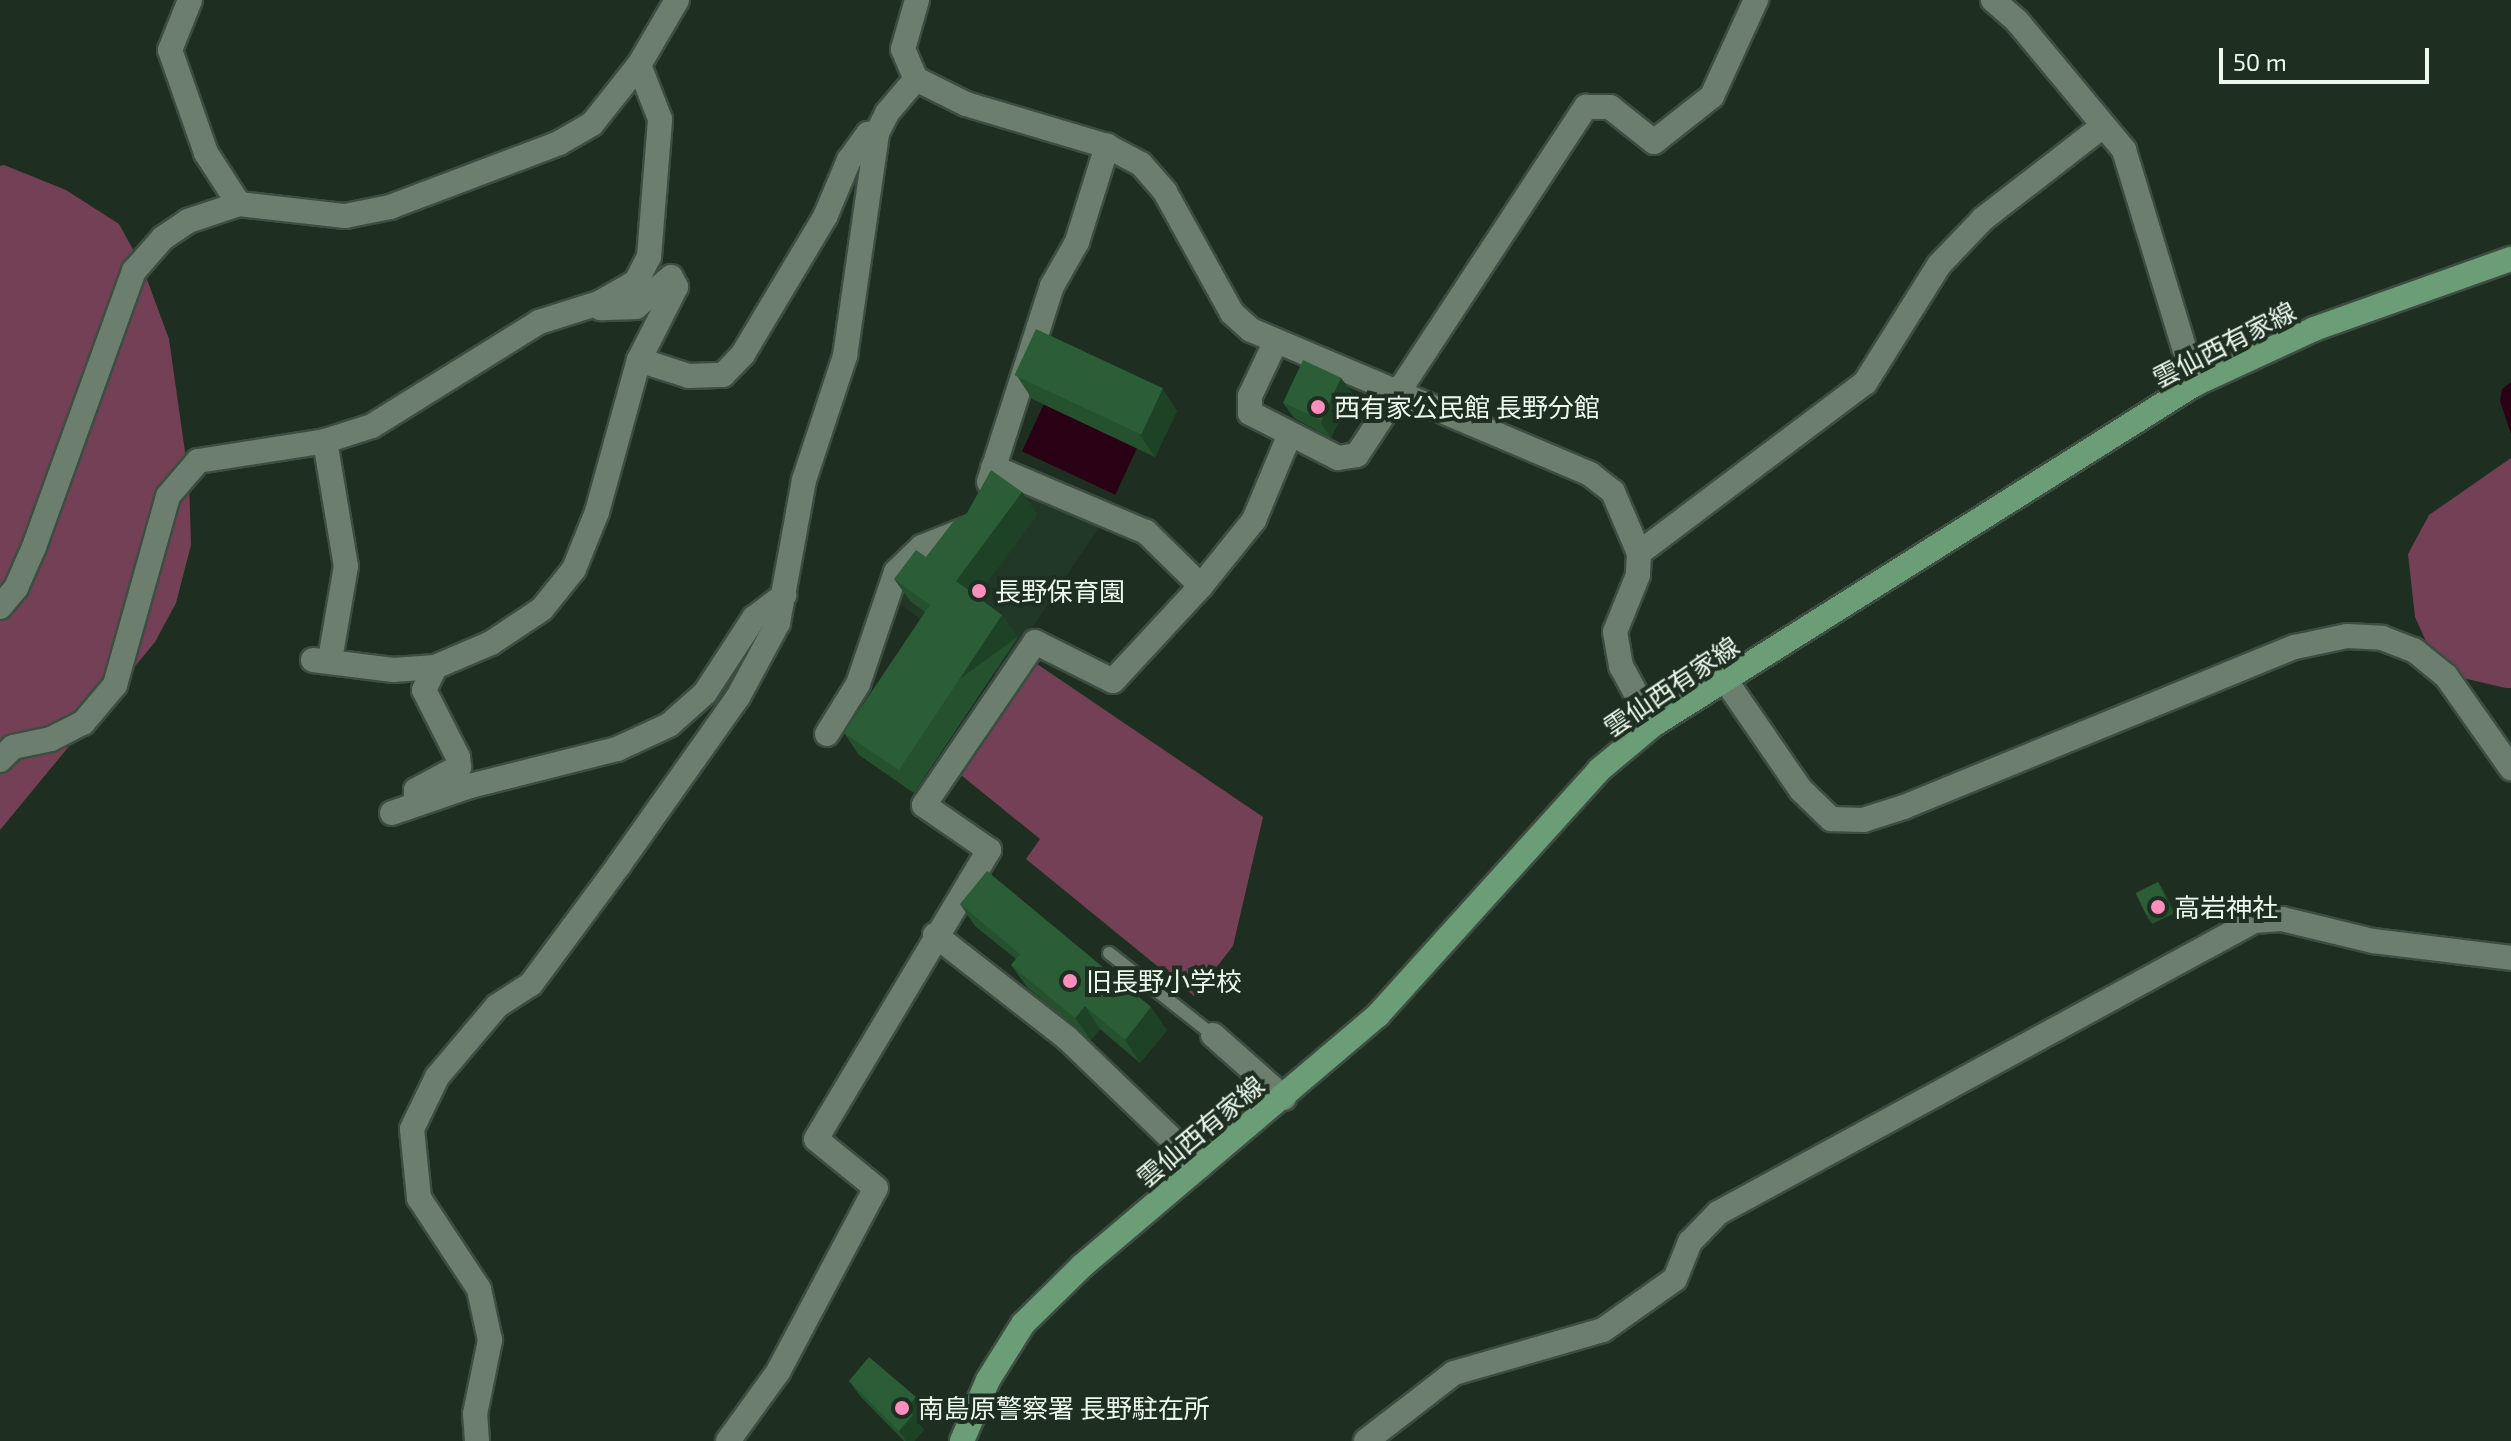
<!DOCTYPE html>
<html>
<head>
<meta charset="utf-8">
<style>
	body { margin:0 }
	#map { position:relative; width:2511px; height:1441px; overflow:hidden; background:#1e2f21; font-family:"Exo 2","Noto Sans JP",sans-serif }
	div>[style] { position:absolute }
	.built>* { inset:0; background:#213826 }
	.green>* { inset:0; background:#734055 }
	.water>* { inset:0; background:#2a0014; transform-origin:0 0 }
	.roads { filter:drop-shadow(2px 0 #3e4d42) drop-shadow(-2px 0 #3e4d42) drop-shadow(0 2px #3e4d42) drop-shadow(0 -2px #3e4d42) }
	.service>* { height:12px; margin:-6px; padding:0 6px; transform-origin:6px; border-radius:6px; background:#6c7f6f }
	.minor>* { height:24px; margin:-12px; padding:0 12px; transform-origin:12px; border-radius:12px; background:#6c7f6f }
	.primary>* { height:24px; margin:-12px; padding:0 12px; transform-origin:12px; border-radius:12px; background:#6b9e76 }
	.wall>* { inset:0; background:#25512f }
	.shaded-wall>* { inset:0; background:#1e4226; transform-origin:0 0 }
	.building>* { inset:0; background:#2b5e37; transform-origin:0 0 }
	.dots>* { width:22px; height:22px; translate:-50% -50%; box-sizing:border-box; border:4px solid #1e2f21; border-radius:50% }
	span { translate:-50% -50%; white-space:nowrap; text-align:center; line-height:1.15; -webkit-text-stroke:8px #1e2f21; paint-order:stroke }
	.street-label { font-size:26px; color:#edf8ef }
	.poi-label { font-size:26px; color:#edf8ef }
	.left { translate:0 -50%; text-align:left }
	.scale { position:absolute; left:2219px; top:48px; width:210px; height:36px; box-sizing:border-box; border:4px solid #edf8ef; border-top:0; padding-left:10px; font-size:24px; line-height:28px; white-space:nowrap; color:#edf8ef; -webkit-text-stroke:6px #1e2f21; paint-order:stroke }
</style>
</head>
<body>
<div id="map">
	<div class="built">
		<div style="clip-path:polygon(1010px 480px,1103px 521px,999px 678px,900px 604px,904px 578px)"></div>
	</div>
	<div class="green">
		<div style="clip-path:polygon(4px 165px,66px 190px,119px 224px,142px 266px,169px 339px,189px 480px,191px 545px,176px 603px,155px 642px,0 830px,0 166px)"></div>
		<div style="clip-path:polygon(2511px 458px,2511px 688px,2506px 688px,2454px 676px,2430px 650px,2415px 617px,2408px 554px,2429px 515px)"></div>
		<div style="clip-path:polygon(1037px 664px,1263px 817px,1233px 946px,1194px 996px,1026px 859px,1040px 839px,961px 775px)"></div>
	</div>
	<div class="water">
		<div style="clip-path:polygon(2511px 382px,2511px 434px,2500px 401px,2502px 389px)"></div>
		<div style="left:1044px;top:404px;width:103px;height:52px;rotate:25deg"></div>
	</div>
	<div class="roads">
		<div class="service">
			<div style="left:1109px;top:953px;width:132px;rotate:38.3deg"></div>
		</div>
		<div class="minor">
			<div style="left:190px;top:0;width:54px;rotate:111.8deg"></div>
			<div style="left:170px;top:50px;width:109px;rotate:70.7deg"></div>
			<div style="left:206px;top:153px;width:61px;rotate:57.1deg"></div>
			<div style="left:917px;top:0;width:51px;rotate:105.9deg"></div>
			<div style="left:903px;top:49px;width:33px;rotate:67deg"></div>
			<div style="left:916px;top:79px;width:56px;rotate:26.6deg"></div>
			<div style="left:966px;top:104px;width:147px;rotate:16.6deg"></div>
			<div style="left:1107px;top:146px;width:38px;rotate:28deg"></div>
			<div style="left:1141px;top:164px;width:37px;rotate:49deg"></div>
			<div style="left:1165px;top:192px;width:138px;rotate:61deg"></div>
			<div style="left:1232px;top:313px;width:25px;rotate:42deg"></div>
			<div style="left:1251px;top:330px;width:368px;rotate:23deg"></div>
			<div style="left:1590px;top:474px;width:29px;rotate:38deg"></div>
			<div style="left:1613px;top:492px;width:66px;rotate:66.9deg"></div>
			<div style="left:1639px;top:553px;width:22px;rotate:93deg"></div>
			<div style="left:1638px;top:575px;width:61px;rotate:112deg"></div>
			<div style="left:1615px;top:632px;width:35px;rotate:80deg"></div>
			<div style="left:1621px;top:666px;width:67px;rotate:61.5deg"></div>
			<div style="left:1993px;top:0;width:32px;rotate:41deg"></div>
			<div style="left:2017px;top:21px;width:168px;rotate:50.3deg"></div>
			<div style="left:2124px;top:150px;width:245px;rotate:73.1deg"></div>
			<div style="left:1276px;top:341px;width:61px;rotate:115.3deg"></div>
			<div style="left:1250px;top:396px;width:17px;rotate:90deg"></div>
			<div style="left:1250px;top:413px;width:99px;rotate:27.1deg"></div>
			<div style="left:1338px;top:458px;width:19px;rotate:-9deg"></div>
			<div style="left:1357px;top:455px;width:417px;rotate:-56.7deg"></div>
			<div style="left:1586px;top:107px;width:24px"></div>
			<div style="left:1610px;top:107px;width:56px;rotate:38.5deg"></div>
			<div style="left:1654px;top:142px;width:74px;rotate:-38.4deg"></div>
			<div style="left:1712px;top:96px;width:106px;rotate:-65.4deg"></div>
			<div style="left:639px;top:360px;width:52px;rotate:17.7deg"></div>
			<div style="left:689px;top:376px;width:34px;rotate:-2deg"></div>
			<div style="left:723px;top:375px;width:29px;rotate:-46deg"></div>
			<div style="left:743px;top:354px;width:160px;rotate:-59.1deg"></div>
			<div style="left:825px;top:217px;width:62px;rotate:-67.2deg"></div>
			<div style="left:849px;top:160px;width:32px;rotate:-54deg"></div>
			<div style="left:868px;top:134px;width:9px;rotate:-6deg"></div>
			<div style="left:325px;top:441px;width:127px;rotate:80.5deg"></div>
			<div style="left:346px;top:566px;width:95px;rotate:99.7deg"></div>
			<div style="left:989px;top:482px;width:206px;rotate:-72.2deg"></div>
			<div style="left:1052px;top:286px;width:51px;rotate:-60.4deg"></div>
			<div style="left:1077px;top:242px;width:101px;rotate:-72.6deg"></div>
			<div style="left:1639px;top:553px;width:283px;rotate:-37deg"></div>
			<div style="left:1865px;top:383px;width:139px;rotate:-57.9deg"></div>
			<div style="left:1939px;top:265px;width:64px;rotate:-46.3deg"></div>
			<div style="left:1983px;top:219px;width:152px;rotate:-37.8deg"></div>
			<div style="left:1201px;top:586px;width:85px;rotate:-51.2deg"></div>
			<div style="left:1254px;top:520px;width:93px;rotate:-67.3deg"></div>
			<div style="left:0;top:607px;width:25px;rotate:-50deg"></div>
			<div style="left:16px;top:588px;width:45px;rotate:-66.3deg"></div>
			<div style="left:34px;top:547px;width:294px;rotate:-70.1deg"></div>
			<div style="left:134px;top:271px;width:44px;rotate:-48.7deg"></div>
			<div style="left:163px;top:238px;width:30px;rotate:-34deg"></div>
			<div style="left:188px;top:221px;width:54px;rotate:-18.4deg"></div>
			<div style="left:239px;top:204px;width:107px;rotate:6.5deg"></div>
			<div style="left:345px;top:216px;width:46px;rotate:-11.3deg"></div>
			<div style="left:390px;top:207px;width:181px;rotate:-20.7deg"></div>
			<div style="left:559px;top:143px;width:38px;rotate:-30deg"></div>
			<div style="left:592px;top:124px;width:75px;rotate:-51.5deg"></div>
			<div style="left:639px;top:65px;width:75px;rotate:-59.7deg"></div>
			<div style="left:313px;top:660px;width:81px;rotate:7.1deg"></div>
			<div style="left:393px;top:670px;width:42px;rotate:-4.1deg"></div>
			<div style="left:435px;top:667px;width:61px;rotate:-23.2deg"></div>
			<div style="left:491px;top:643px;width:61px;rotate:-33.7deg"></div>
			<div style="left:542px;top:609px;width:51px;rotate:-51.3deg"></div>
			<div style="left:574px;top:569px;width:61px;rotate:-68deg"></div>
			<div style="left:597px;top:512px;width:158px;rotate:-74.6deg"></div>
			<div style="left:639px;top:360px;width:82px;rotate:-63.1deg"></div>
			<div style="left:676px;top:287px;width:11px;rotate:-117deg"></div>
			<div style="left:671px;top:277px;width:46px;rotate:139.4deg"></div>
			<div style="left:636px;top:307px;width:35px;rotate:178deg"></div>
			<div style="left:601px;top:308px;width:5px;rotate:-112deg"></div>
			<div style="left:1726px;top:681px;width:132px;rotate:55.5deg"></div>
			<div style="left:1801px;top:790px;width:42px;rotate:44deg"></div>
			<div style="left:1831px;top:819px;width:32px;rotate:2deg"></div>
			<div style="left:1863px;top:820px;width:43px;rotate:-17.6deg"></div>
			<div style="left:1904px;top:807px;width:422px;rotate:-22.3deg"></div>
			<div style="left:2295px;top:647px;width:53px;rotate:-11.9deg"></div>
			<div style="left:2347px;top:636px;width:35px;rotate:3deg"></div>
			<div style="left:2382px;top:638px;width:34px;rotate:21deg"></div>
			<div style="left:2414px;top:650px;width:41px;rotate:39.1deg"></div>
			<div style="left:2446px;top:676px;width:113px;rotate:54.8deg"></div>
			<div style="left:827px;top:734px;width:59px;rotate:-58.2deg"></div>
			<div style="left:858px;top:684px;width:118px;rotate:-71.3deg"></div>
			<div style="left:896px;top:572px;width:36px;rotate:-44deg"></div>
			<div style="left:922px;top:547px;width:48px;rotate:-21.8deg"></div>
			<div style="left:0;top:760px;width:18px;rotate:-45deg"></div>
			<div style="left:13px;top:747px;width:39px;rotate:-12deg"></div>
			<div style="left:51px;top:739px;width:36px;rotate:-27deg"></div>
			<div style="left:83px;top:723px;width:50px;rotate:-49.9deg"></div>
			<div style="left:115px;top:685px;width:196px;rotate:-74.3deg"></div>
			<div style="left:168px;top:496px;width:46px;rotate:-49.4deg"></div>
			<div style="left:198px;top:461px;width:129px;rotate:-8.9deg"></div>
			<div style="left:325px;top:441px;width:49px;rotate:-17.7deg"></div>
			<div style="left:372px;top:426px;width:197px;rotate:-31.9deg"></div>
			<div style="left:539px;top:322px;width:63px;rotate:-17.6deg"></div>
			<div style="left:599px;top:303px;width:43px;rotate:-29.6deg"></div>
			<div style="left:636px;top:282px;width:28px;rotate:-63deg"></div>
			<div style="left:649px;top:257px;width:138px;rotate:-85.4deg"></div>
			<div style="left:660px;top:119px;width:58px;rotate:-111.3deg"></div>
			<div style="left:416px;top:802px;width:12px;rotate:-90deg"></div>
			<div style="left:416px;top:790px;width:49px;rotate:-28.1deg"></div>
			<div style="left:459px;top:767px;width:10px;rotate:-96deg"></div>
			<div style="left:458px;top:757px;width:75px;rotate:-116.9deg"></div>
			<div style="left:424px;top:690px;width:25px;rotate:-64deg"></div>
			<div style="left:392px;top:813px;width:83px;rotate:-19.1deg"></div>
			<div style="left:470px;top:786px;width:152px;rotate:-14.1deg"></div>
			<div style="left:617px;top:749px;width:57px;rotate:-24.8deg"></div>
			<div style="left:669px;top:725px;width:48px;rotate:-41.6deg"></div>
			<div style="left:705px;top:693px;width:90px;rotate:-56.8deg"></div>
			<div style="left:754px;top:618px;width:38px;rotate:-37deg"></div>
			<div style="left:935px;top:935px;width:167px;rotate:38deg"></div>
			<div style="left:1067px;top:1038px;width:185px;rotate:43.9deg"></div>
			<div style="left:1213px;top:1035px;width:95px;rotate:41.6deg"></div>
			<div style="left:477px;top:1441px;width:27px;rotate:-94deg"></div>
			<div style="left:475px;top:1414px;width:76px;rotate:-78.5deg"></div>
			<div style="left:490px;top:1340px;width:52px;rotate:-102.2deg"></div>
			<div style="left:479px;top:1289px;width:109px;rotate:-123.4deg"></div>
			<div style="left:419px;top:1198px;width:69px;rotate:-95.8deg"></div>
			<div style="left:412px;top:1129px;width:58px;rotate:-64.3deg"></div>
			<div style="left:437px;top:1077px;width:93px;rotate:-49.8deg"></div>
			<div style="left:497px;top:1006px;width:40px;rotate:-32.9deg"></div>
			<div style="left:531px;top:984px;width:148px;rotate:-53.5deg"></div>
			<div style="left:619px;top:865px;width:206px;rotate:-54.7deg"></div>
			<div style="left:738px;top:697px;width:84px;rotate:-61.6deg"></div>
			<div style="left:778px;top:623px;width:145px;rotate:-79.7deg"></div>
			<div style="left:804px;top:480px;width:131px;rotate:-71.7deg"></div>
			<div style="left:845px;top:356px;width:225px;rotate:-81.8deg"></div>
			<div style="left:877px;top:133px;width:22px;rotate:-63deg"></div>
			<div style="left:887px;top:113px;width:45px;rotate:-49.5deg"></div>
			<div style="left:728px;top:1441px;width:85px;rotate:-54.1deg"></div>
			<div style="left:778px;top:1372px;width:208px;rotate:-62deg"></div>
			<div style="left:876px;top:1188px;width:77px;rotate:-140.8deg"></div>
			<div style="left:816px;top:1139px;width:337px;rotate:-59.1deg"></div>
			<div style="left:989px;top:850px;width:79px;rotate:-145.3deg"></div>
			<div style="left:924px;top:805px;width:197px;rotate:-55.7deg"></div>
			<div style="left:1035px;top:642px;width:87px;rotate:26.6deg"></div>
			<div style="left:1113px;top:681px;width:129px;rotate:-47.2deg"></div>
			<div style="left:1201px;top:586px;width:77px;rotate:-135.5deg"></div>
			<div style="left:1146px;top:532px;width:166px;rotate:-157deg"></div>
			<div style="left:1366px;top:1441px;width:111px;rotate:-37.7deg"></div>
			<div style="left:1454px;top:1373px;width:155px;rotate:-16.1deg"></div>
			<div style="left:1603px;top:1330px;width:88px;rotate:-35.3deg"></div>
			<div style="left:1675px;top:1279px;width:40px;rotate:-68deg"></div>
			<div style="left:1690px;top:1242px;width:40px;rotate:-46deg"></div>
			<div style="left:1718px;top:1213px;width:610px;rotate:-28.58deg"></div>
			<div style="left:2254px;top:921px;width:28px;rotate:-4deg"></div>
			<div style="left:2282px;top:919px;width:94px;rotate:13.6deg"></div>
			<div style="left:2373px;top:941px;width:139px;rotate:7deg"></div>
		</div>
		<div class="primary">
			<div style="left:962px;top:1441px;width:66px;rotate:-66.9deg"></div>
			<div style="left:988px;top:1380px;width:66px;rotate:-58deg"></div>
			<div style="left:1023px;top:1324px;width:83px;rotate:-44.5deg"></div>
			<div style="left:1082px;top:1266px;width:388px;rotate:-40.3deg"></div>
			<div style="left:1378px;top:1015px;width:330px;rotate:-47.9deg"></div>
			<div style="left:1599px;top:770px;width:70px;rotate:-39.8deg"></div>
			<div style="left:1653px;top:725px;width:640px;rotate:-32.18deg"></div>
			<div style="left:2195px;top:384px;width:131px;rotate:-24.8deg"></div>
			<div style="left:2314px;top:329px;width:209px;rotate:-19.6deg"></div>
		</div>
	</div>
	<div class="wall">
		<div style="clip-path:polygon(1017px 376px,1162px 389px,1177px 411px,1155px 457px,1032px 399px)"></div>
		<div style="clip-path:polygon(1341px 378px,1352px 393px,1331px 438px,1294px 418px,1283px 403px)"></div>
		<div style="clip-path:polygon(1022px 492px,1037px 515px,977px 596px,1018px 637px,914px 793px,859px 755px,844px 733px,925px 612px,910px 601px,894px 579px)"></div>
		<div style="clip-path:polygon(2158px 882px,2163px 889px,2175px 913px,2152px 924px,2147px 917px)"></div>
		<div style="clip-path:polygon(960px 904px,1167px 1030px,1140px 1063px,1100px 1029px,1091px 1040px,1027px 987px,1011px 965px,1016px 959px,975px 926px)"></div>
		<div style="clip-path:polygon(849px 1381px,926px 1412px,918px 1422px,924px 1430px,914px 1441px,904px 1441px,860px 1396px)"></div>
	</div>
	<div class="shaded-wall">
		<div style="clip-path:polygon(1341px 378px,1352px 393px,1331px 438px,1321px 423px)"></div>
		<div style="clip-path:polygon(1162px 389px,1177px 411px,1155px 457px,1140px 435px)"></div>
		<div style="clip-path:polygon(1022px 492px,1037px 515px,972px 603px,956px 581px)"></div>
		<div style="left:1002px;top:615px;width:27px;height:186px;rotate:54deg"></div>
		<div style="clip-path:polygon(2158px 882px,2163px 889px,2175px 913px,2169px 905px)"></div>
		<div style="clip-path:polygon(1085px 1006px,1100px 1029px,1091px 1040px,1075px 1018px)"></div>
		<div style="clip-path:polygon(1151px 1007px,1167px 1030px,1140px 1063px,1125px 1040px)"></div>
		<div style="clip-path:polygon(916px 1397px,926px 1412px,918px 1422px,924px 1430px,914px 1441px,906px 1441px,899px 1431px,906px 1409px)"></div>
	</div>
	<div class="building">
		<div style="left:1036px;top:329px;width:140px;height:51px;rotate:25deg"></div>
		<div style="left:1303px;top:360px;width:42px;height:47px;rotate:25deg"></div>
		<div style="clip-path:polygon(991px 470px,1022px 492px,956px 581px,1002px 615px,899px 770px,844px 733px,930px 605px,894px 579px,916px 550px,926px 557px,953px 522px,967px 513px)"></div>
		<div style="clip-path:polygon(987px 871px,1151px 1007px,1125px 1040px,1085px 1006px,1075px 1018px,1011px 965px,1020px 954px,960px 904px)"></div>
		<div style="left:2158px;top:882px;width:25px;height:25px;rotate:64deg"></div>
		<div style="clip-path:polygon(869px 1357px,916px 1397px,906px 1409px,913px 1415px,899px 1431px,849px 1381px)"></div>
	</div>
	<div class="dots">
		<div style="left:1318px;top:407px;background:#fe8ebc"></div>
		<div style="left:979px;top:591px;background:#fe8ebc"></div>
		<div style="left:2158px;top:907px;background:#fe8ebc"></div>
		<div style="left:1070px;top:981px;background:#fe8ebc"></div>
		<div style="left:902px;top:1408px;background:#fe8ebc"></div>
	</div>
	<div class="street-label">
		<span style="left:2224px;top:344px;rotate:-27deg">雲仙西有家線</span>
		<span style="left:1671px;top:686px;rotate:-34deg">雲仙西有家線</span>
		<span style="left:1200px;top:1131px;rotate:-40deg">雲仙西有家線</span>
	</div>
	<div class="poi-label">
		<span class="left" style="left:1334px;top:407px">西有家公民館 長野分館</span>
		<span class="left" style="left:995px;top:591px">長野保育園</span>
		<span class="left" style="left:2174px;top:907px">高岩神社</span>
		<span class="left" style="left:1086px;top:981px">旧長野小学校</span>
		<span class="left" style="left:918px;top:1408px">南島原警察署 長野駐在所</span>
	</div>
	<div class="scale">50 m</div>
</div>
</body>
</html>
